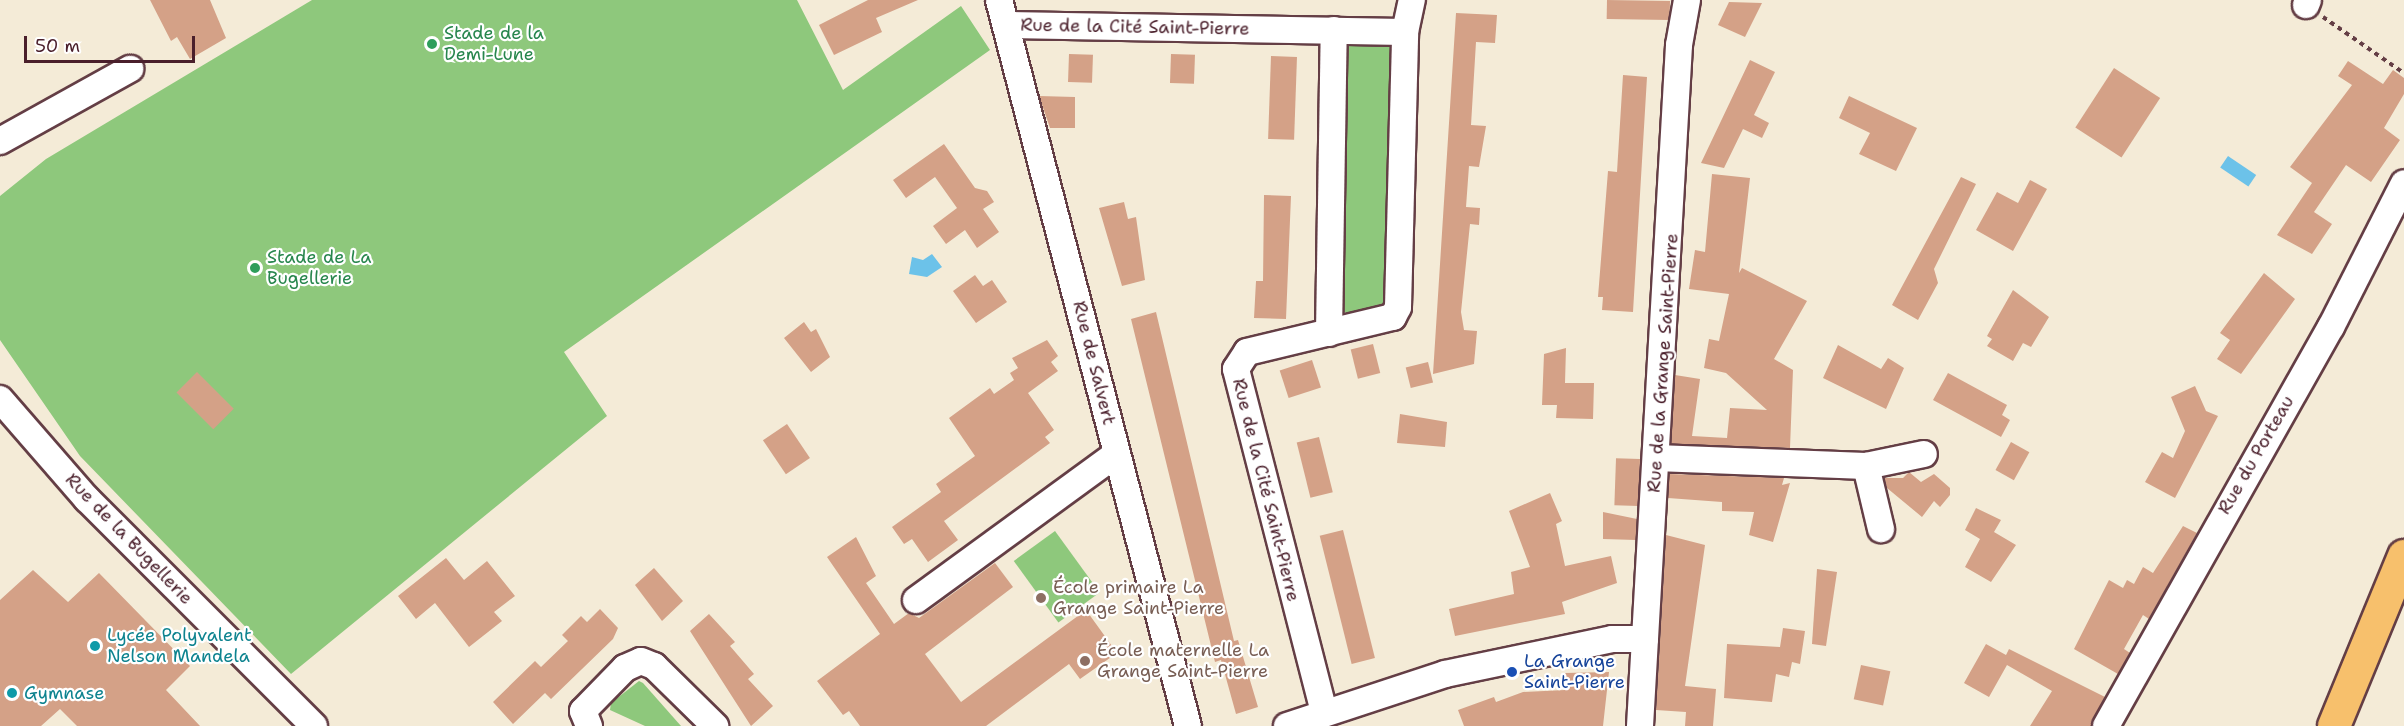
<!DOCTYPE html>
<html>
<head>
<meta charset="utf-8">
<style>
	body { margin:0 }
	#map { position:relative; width:2404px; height:726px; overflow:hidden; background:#f4ebd7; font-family:"Shantell Sans",sans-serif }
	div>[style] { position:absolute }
	.green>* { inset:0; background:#8ec87c; transform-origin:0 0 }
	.water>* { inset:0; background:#6cc2e9; transform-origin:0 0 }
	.building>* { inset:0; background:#d4a187; transform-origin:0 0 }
	.path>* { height:4px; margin-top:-2px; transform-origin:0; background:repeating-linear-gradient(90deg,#643e45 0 4.5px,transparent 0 9px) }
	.roads { filter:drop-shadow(2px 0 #643e45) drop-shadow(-2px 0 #643e45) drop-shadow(0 2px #643e45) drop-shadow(0 -2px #643e45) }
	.minor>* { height:26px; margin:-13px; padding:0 13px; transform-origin:13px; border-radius:13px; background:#fff }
	.major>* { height:32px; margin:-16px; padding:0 16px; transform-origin:16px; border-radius:16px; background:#f7c06c }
	.dots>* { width:16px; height:16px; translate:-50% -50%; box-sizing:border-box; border:3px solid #fff; border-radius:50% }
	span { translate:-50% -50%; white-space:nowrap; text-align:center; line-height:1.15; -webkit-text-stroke:4.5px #fff; paint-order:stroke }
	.street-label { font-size:18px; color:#4a1f2b }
	.leisure-label { font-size:18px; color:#27864d }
	.left { translate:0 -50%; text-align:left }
	.education-label { font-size:18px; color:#785e54 }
	.culture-label { font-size:18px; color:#0d838f }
	.transit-label { font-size:18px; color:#164399 }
	.scale { position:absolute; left:24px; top:36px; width:171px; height:27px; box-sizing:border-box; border:3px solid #4a1f2b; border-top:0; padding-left:8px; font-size:18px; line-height:21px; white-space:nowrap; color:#4a1f2b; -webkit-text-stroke:4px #fff; paint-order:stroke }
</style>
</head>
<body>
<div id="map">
	<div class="green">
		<div style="clip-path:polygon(312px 0,797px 0,843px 90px,961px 6px,990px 50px,564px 352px,607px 416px,291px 674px,80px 456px,0 340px,0 196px,46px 159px)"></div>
		<div style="left:1338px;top:39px;width:61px;height:273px;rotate:2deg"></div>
		<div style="left:1055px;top:531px;width:76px;height:51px;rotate:54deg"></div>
		<div style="clip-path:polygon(639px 681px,643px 683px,681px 726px,645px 726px,610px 710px,611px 703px)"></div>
	</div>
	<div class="water">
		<div style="left:2228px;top:156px;width:34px;height:14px;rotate:34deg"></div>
		<div style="clip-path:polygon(932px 254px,942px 267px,927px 277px,909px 274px,912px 257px,923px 260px)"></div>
	</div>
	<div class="building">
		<div style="clip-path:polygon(150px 0,210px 0,226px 38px,190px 59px,177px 37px,171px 41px)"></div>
		<div style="clip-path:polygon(868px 0,918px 0,876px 18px,882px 32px,834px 55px,819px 25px)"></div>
		<div style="left:1607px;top:0;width:63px;height:19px;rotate:1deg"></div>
		<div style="clip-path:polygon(1729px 2px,1762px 3px,1745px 37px,1718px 25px)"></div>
		<div style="clip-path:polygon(1456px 13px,1497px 15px,1495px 43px,1476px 42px,1471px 125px,1486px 126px,1479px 167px,1469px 166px,1466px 207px,1480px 208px,1479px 225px,1470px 224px,1461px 312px,1464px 330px,1477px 331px,1474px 364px,1433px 374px)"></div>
		<div style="left:1069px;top:54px;width:24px;height:28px;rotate:2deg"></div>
		<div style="left:1171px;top:54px;width:24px;height:29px;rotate:2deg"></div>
		<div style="left:1271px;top:56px;width:26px;height:83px;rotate:2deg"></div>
		<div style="clip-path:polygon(1750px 60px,1775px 72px,1754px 115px,1769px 123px,1762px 138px,1743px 129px,1724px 168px,1701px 163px)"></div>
		<div style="clip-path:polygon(2348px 61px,2383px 84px,2393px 70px,2404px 78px,2404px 94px,2384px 128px,2400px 140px,2371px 182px,2346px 165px,2314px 212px,2332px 224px,2312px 254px,2277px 235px,2312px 183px,2290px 167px,2352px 85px,2338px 76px)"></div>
		<div style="left:2114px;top:68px;width:55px;height:71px;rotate:33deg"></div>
		<div style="clip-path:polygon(1623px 75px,1647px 77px,1633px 312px,1602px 310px,1603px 297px,1598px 297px,1608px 171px,1617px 172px)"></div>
		<div style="clip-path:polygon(1039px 96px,1075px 97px,1075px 128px,1050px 128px)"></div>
		<div style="clip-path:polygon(1849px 96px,1917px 128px,1896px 171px,1859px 154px,1870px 133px,1839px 118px)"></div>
		<div style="clip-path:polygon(944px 144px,975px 188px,987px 191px,994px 202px,983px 209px,999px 232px,977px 248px,965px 230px,946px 244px,933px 226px,957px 208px,935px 177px,906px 198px,893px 180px)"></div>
		<div style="clip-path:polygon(1712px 174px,1750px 178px,1739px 273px,1742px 268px,1807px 301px,1774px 359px,1793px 370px,1790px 448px,1671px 444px,1675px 375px,1700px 379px,1692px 436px,1727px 438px,1730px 408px,1767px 410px,1726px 373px,1704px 368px,1709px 339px,1719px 341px,1729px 294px,1689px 289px,1695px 250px,1705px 252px)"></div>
		<div style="clip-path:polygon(1961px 177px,1976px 184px,1934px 269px,1938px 283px,1918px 320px,1892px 305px)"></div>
		<div style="clip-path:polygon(2030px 180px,2047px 189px,2013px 251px,1976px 230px,1997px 192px,2018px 203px)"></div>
		<div style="clip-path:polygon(1264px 195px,1291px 196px,1286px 319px,1254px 318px,1256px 281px,1263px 281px)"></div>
		<div style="clip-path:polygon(1124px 202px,1128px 219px,1136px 217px,1145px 280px,1122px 286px,1099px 208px)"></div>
		<div style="clip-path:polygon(2264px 273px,2295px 299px,2241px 374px,2217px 359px,2230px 340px,2220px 333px)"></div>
		<div style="clip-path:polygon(975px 275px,983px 286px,992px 280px,1007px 302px,976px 323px,953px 291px)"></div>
		<div style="clip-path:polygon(2013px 290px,2049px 317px,2031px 347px,2023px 343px,2013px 361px,1987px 346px,1992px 339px,1987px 336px)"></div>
		<div style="clip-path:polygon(1156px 312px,1234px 641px,1238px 640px,1258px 707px,1236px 714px,1221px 660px,1215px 662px,1131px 319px)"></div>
		<div style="clip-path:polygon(804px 322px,811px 332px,816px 329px,830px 357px,811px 372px,784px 338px)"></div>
		<div style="clip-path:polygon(1047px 340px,1058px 356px,1051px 362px,1058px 371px,1028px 393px,1054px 430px,1045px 437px,1050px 443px,944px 521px,958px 540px,928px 562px,912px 539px,904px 544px,892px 527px,941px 492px,936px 484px,975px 456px,949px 418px,990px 388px,994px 394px,1014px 380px,1010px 373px,1018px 368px,1012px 358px)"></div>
		<div style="left:1373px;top:344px;width:30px;height:23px;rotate:76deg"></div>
		<div style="clip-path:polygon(1838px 345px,1881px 369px,1888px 358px,1904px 368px,1886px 409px,1823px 378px)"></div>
		<div style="clip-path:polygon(1566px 348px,1565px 383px,1594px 383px,1593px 419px,1556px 418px,1557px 405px,1542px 405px,1544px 354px)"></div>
		<div style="left:1312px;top:360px;width:29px;height:34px;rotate:72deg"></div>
		<div style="left:1428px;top:362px;width:21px;height:23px;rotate:76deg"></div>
		<div style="left:197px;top:372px;width:52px;height:29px;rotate:45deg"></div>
		<div style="clip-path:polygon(1948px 373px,2007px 405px,2002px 415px,2010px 420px,2001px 437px,1933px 400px)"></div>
		<div style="clip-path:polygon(2195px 386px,2206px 411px,2218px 416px,2175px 498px,2145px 482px,2162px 452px,2173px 458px,2185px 431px,2171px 397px)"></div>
		<div style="clip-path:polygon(1400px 414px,1447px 422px,1445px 447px,1397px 443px)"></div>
		<div style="left:787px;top:424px;width:41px;height:29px;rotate:56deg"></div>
		<div style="left:1319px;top:437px;width:57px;height:23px;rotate:76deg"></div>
		<div style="left:2011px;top:442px;width:21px;height:32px;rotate:29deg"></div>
		<div style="left:1640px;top:459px;width:47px;height:24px;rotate:92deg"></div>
		<div style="clip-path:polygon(1909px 472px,1921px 482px,1934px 474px,1950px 488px,1950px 495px,1940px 507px,1934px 501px,1922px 517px,1887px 488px,1884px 478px,1903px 478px)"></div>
		<div style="clip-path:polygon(1669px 474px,1784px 478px,1782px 485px,1790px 483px,1773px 542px,1749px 535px,1754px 512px,1722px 511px,1722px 502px,1668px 498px)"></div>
		<div style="clip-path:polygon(1550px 493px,1562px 521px,1556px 524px,1565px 566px,1611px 556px,1617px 583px,1562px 602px,1565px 614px,1455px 636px,1449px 609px,1514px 594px,1511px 572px,1530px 567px,1509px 511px)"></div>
		<div style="clip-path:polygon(1976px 508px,2001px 520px,1994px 532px,2016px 545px,1991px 582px,1965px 567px,1980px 539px,1965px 530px)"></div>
		<div style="clip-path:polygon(1603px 512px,1637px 519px,1636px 540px,1603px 539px)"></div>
		<div style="clip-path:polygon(2183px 526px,2197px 533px,2149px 619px,2143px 615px,2124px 649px,2130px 653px,2118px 674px,2074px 649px,2109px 580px,2123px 588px,2127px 580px,2134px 584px,2143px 567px,2153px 573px)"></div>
		<div style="left:1343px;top:530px;width:132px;height:24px;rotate:76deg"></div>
		<div style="clip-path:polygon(1666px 535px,1705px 545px,1685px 686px,1716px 689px,1713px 726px,1685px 726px,1686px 712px,1656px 710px)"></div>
		<div style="clip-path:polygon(856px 537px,876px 576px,866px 583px,894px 624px,909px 613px,919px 618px,995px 563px,1013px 587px,925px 654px,961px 702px,1086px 610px,1117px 653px,1080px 679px,1069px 664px,986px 726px,860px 726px,849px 711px,843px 715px,817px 681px,880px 634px,827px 557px)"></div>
		<div style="clip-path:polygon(446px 558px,464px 580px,487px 561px,515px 596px,494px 612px,502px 621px,469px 647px,435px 603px,416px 619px,398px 596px)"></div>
		<div style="clip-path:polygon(654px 568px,683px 601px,662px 621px,635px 585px)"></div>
		<div style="clip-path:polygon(1817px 569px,1837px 572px,1826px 646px,1812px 644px)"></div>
		<div style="clip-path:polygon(33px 570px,68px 602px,99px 573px,190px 666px,166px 690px,200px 726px,77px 726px,60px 709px,41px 726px,0 726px,0 600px)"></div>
		<div style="clip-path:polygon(600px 609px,618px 628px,613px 639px,551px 699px,545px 693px,513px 724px,493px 702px,535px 661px,541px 667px,568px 641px,562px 635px,581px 616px,587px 622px)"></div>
		<div style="clip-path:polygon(709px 614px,735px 642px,730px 646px,754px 674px,748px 679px,773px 706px,751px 726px,690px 631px)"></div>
		<div style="clip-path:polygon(1783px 628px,1805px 631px,1800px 664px,1792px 662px,1789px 677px,1776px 674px,1772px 702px,1724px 698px,1727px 644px,1780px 647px)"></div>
		<div style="clip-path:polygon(1986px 644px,2006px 655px,2009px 649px,2105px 697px,2091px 726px,2030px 726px,2052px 691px,2007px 665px,1989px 697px,1964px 683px)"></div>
		<div style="left:1861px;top:665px;width:30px;height:35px;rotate:12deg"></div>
		<div style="clip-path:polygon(1609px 672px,1603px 726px,1464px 726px,1458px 710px,1494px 697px,1496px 702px,1523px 692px,1565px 690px,1565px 673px)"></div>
	</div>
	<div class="path">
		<div style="left:2323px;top:17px;width:98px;rotate:34.7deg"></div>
	</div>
	<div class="roads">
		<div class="minor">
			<div style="left:999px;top:0;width:750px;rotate:75.41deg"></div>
			<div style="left:2306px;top:5px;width:5px;rotate:-68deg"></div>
			<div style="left:1007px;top:25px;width:398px;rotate:1deg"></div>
			<div style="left:1405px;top:32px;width:33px;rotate:-78deg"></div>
			<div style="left:0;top:141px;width:149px;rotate:-29deg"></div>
			<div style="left:1329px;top:333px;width:303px;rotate:-89.1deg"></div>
			<div style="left:0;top:399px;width:133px;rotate:49deg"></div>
			<div style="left:87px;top:499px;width:321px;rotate:45deg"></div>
			<div style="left:1656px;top:458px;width:210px;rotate:2.2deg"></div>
			<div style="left:1866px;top:466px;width:59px;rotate:-11.7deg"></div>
			<div style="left:1866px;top:466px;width:65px;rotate:76.6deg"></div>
			<div style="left:916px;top:600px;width:248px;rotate:-36.1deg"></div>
			<div style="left:1324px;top:712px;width:354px;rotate:-104.4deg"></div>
			<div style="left:1236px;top:369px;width:20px;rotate:-57deg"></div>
			<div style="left:1247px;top:352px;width:150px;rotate:-13.5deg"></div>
			<div style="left:1393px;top:317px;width:11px;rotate:-63deg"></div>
			<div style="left:1398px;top:307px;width:275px;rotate:-88.5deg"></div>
			<div style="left:589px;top:726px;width:16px;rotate:-112deg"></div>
			<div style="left:583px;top:711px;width:60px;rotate:-45.7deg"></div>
			<div style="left:625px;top:668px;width:17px;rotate:-24deg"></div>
			<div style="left:641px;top:661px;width:14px;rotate:21deg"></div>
			<div style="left:654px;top:666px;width:86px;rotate:44.5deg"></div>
			<div style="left:1287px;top:726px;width:166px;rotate:-18.2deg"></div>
			<div style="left:1445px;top:674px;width:171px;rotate:-11.8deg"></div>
			<div style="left:1612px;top:639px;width:33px"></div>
			<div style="left:1640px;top:726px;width:682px;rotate:-86.72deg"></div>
			<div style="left:1679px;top:45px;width:46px;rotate:-79.9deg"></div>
			<div style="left:2106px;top:726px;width:458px;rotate:-60.6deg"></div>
			<div style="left:2331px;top:327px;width:161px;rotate:-63.1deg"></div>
		</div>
		<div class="major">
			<div style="left:2334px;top:726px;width:184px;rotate:-67.6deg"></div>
		</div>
	</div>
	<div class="dots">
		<div style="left:432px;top:44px;background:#2e9e5b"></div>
		<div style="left:255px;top:268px;background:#2e9e5b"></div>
		<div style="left:1041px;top:598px;background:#8d6e63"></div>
		<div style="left:95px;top:646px;background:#0f9aa8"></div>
		<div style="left:1085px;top:661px;background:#8d6e63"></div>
		<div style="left:1512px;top:672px;background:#1a4fb4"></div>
		<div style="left:12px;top:693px;background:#0f9aa8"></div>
	</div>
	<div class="street-label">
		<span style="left:1135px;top:27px;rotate:1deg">Rue de la Cité Saint-Pierre</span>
		<span style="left:1094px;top:363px;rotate:76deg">Rue de Salvert</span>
		<span style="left:1663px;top:363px;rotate:-86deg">Rue de la Grange Saint-Pierre</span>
		<span style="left:2256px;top:455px;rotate:-60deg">Rue du Porteau</span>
		<span style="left:1266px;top:490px;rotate:76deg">Rue de la Cité Saint-Pierre</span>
		<span style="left:129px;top:539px;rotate:46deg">Rue de la Bugellerie</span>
	</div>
	<div class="leisure-label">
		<span class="left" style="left:444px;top:44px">Stade de la<br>Demi-Lune</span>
		<span class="left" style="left:267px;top:268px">Stade de La<br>Bugellerie</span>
	</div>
	<div class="education-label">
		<span class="left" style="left:1053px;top:598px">École primaire La<br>Grange Saint-Pierre</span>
		<span class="left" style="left:1097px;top:661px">École maternelle La<br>Grange Saint-Pierre</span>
	</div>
	<div class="culture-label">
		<span class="left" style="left:107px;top:646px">Lycée Polyvalent<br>Nelson Mandela</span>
		<span class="left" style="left:24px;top:693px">Gymnase</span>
	</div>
	<div class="transit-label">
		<span class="left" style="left:1524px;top:672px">La Grange<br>Saint-Pierre</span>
	</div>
	<div class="scale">50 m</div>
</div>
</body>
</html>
